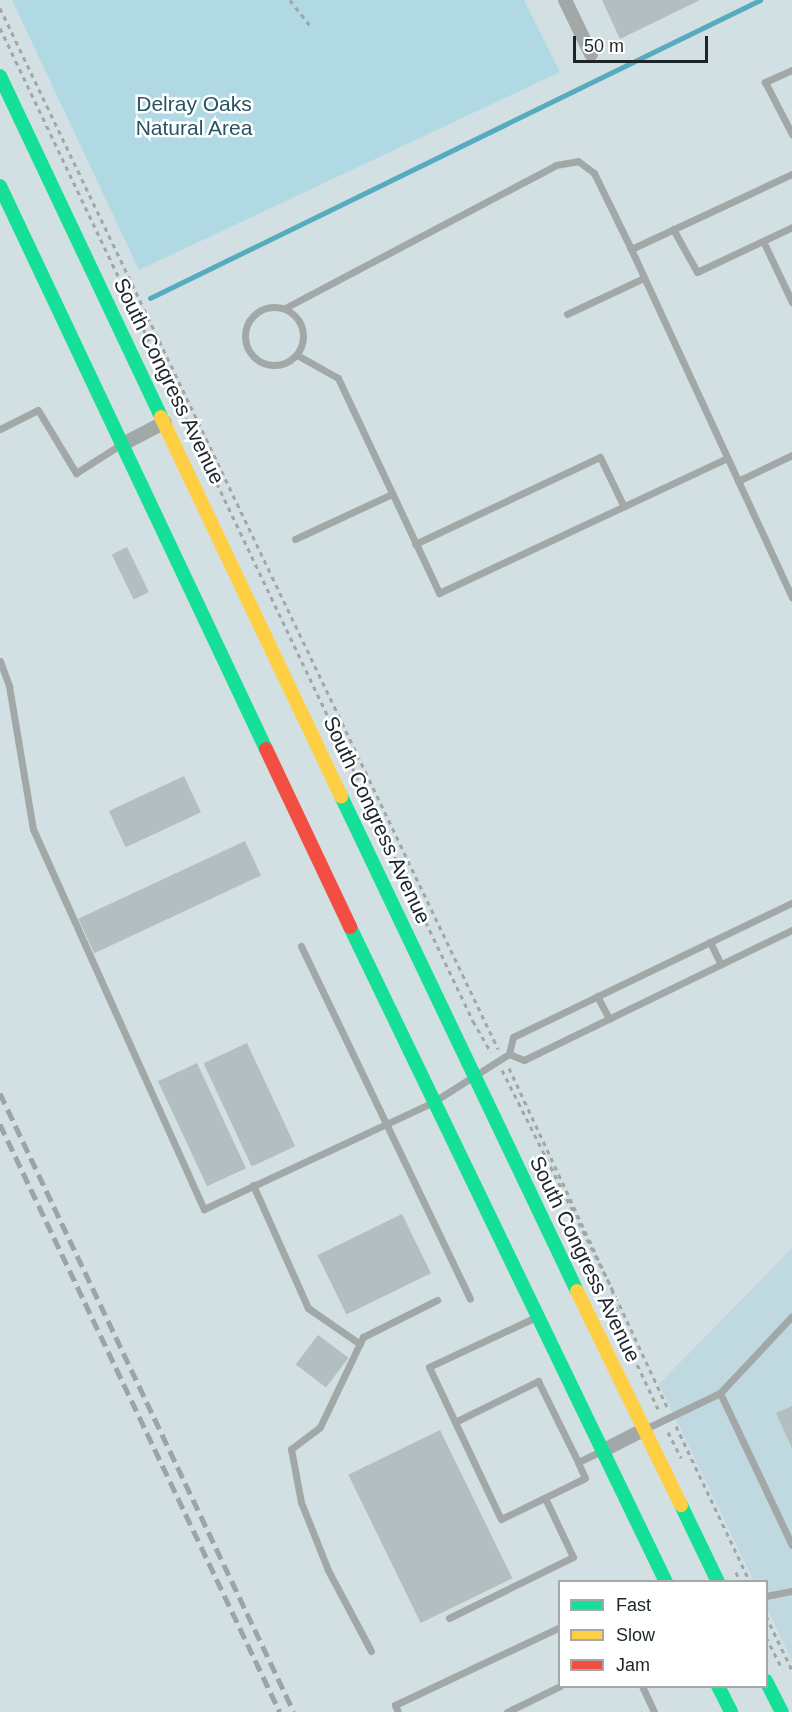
<!DOCTYPE html>
<html>
<head>
<meta charset="utf-8">
<style>
	body { margin:0 }
	#map { position:relative; width:792px; height:1712px; overflow:hidden; background:#d2e0e3; font-family:Helvetica,sans-serif }
	div>[style] { position:absolute }
	.built>* { inset:0; background:#c0d8df }
	.green>* { inset:0; background:#b1d9e4 }
	.stream>* { height:5px; margin:-2.5px; padding:0 2.5px; transform-origin:2.5px; border-radius:2.5px; background:#56abbe }
	.building>* { inset:0; background:#b3bec1; transform-origin:0 0 }
	.path>* { height:3px; margin-top:-1.5px; transform-origin:0; background:repeating-linear-gradient(90deg,#a1a6a7 0 4.5px,transparent 0 9px) }
	.lane>* { height:7px; margin:-3.5px; padding:0 3.5px; transform-origin:3.5px; border-radius:3.5px; background:#a2a7a7 }
	.lane>.ring { margin:-3.5px; padding:0; box-sizing:content-box; background:none; border:7px solid #a2a7a7; border-radius:50% }
	.street>* { height:14px; margin:-7px; padding:0 7px; transform-origin:7px; border-radius:7px; background:#a2a7a7 }
	.fast>* { height:14px; margin:-7px; padding:0 7px; transform-origin:7px; border-radius:7px; background:#16e098 }
	.slow>* { height:14px; margin:-7px; padding:0 7px; transform-origin:7px; border-radius:7px; background:#ffcf43 }
	.jam>* { height:14px; margin:-7px; padding:0 7px; transform-origin:7px; border-radius:7px; background:#f24e42 }
	.rail>* { height:4.5px; margin-top:-2.25px; transform-origin:0; background:repeating-linear-gradient(90deg,#9da4a3 0 12px,transparent 0 18px) }
	span { translate:-50% -50%; white-space:nowrap; text-align:center; line-height:1.15; -webkit-text-stroke:5px #fff; paint-order:stroke }
	.park-label { font-size:21px; color:#285561 }
	.street-label { font-size:21px; color:#1c2629 }
	.legend { position:absolute; left:558px; top:1580px; width:210px; height:108px; box-sizing:border-box; background:#fff; border:2px solid #a4a8a9; margin:0; padding:8px 10px; list-style:none; font-size:18px; color:#1c2629 }
	.legend li { display:flex; align-items:center; gap:12px; height:30px }
	.legend b { width:30px; border:2px solid #a4a8a9 }
	.scale { position:absolute; left:573px; top:36px; width:135px; height:27px; box-sizing:border-box; border:3px solid #1c2629; border-top:0; padding-left:8px; font-size:18px; line-height:21px; white-space:nowrap; color:#1c2629; -webkit-text-stroke:4px #fff; paint-order:stroke }
</style>
</head>
<body>
<div id="map">
	<div class="built">
		<div style="clip-path:polygon(792px 1248px,792px 1661px,767px 1608px,766px 1582px,754px 1581px,659px 1384px)"></div>
	</div>
	<div class="green">
		<div style="clip-path:polygon(12px 0,524px 0,560px 72px,139px 270px)"></div>
	</div>
	<div class="stream">
		<div style="left:150px;top:298px;width:679px;rotate:-26.04deg"></div>
	</div>
	<div class="building">
		<div style="clip-path:polygon(602px 0,700px 0,620px 39px)"></div>
		<div style="left:127px;top:547px;width:50px;height:17px;rotate:64deg"></div>
		<div style="left:184px;top:776px;width:40px;height:83px;rotate:65deg"></div>
		<div style="left:245px;top:841px;width:38px;height:184px;rotate:65deg"></div>
		<div style="left:247px;top:1043px;width:114px;height:48px;rotate:65deg"></div>
		<div style="left:197px;top:1063px;width:116px;height:43px;rotate:65deg"></div>
		<div style="left:402px;top:1214px;width:66px;height:94px;rotate:64deg"></div>
		<div style="left:318px;top:1335px;width:38px;height:37px;rotate:37deg"></div>
		<div style="clip-path:polygon(792px 1406px,792px 1448px,776px 1413px)"></div>
		<div style="left:440px;top:1430px;width:165px;height:102px;rotate:64deg"></div>
	</div>
	<div class="path">
		<div style="left:290px;top:0;width:34px;rotate:52deg"></div>
		<div style="left:0;top:8px;width:1154px;rotate:64.43deg"></div>
		<div style="left:0;top:28px;width:1100px;rotate:64.53deg"></div>
		<div style="left:473px;top:1021px;width:36px;rotate:60deg"></div>
		<div style="left:509px;top:1068px;width:374px;rotate:65deg"></div>
		<div style="left:502px;top:1070px;width:245px;rotate:63.3deg"></div>
		<div style="left:612px;top:1289px;width:44px;rotate:76.9deg"></div>
		<div style="left:622px;top:1332px;width:85px;rotate:64.9deg"></div>
		<div style="left:676px;top:1426px;width:173px;rotate:64.6deg"></div>
		<div style="left:668px;top:1432px;width:29px;rotate:63deg"></div>
		<div style="left:736px;top:1572px;width:11px;rotate:68deg"></div>
		<div style="left:766px;top:1616px;width:60px;rotate:64.3deg"></div>
		<div style="left:766px;top:1637px;width:36px;rotate:63deg"></div>
	</div>
	<div class="lane">
		<div style="left:792px;top:70px;width:30px;rotate:156deg"></div>
		<div style="left:765px;top:82px;width:59px;rotate:62.6deg"></div>
		<div style="left:792px;top:174px;width:178px;rotate:155deg"></div>
		<div style="left:631px;top:249px;width:384px;rotate:65.2deg"></div>
		<div style="left:673px;top:229px;width:49px;rotate:60.8deg"></div>
		<div style="left:697px;top:272px;width:105px;rotate:-25.3deg"></div>
		<div style="left:763px;top:241px;width:68px;rotate:64.6deg"></div>
		<div class="ring" style="left:245px;top:307px;width:51px;height:51px"></div>
		<div style="left:285px;top:308px;width:306px;rotate:-27.8deg"></div>
		<div style="left:556px;top:165px;width:22px;rotate:-10deg"></div>
		<div style="left:578px;top:161px;width:20px;rotate:37deg"></div>
		<div style="left:594px;top:173px;width:85px;rotate:64deg"></div>
		<div style="left:567px;top:314px;width:85px;rotate:-25.1deg"></div>
		<div style="left:297px;top:355px;width:47px;rotate:29.3deg"></div>
		<div style="left:338px;top:378px;width:238px;rotate:64.8deg"></div>
		<div style="left:439px;top:593px;width:318px;rotate:-25.1deg"></div>
		<div style="left:0;top:429px;width:42px;rotate:-26.6deg"></div>
		<div style="left:38px;top:410px;width:74px;rotate:58.9deg"></div>
		<div style="left:76px;top:473px;width:52px;rotate:-32.5deg"></div>
		<div style="left:738px;top:481px;width:60px;rotate:-25.7deg"></div>
		<div style="left:295px;top:539px;width:107px;rotate:-24.9deg"></div>
		<div style="left:415px;top:544px;width:204px;rotate:-25.2deg"></div>
		<div style="left:600px;top:457px;width:55px;rotate:64.4deg"></div>
		<div style="left:0;top:661px;width:27px;rotate:70deg"></div>
		<div style="left:9px;top:686px;width:145px;rotate:80.5deg"></div>
		<div style="left:33px;top:829px;width:417px;rotate:65.8deg"></div>
		<div style="left:204px;top:1209px;width:253px;rotate:-25deg"></div>
		<div style="left:433px;top:1102px;width:90px;rotate:-32.3deg"></div>
		<div style="left:509px;top:1054px;width:17px;rotate:-77deg"></div>
		<div style="left:513px;top:1037px;width:310px;rotate:-25.7deg"></div>
		<div style="left:710px;top:942px;width:25px;rotate:64deg"></div>
		<div style="left:301px;top:946px;width:391px;rotate:64.4deg"></div>
		<div style="left:597px;top:996px;width:26px;rotate:62deg"></div>
		<div style="left:509px;top:1054px;width:16px;rotate:22deg"></div>
		<div style="left:524px;top:1060px;width:298px;rotate:-25.9deg"></div>
		<div style="left:253px;top:1185px;width:135px;rotate:65.9deg"></div>
		<div style="left:308px;top:1308px;width:63px;rotate:34.7deg"></div>
		<div style="left:536px;top:1317px;width:118px;rotate:155deg"></div>
		<div style="left:429px;top:1367px;width:168px;rotate:64.7deg"></div>
		<div style="left:501px;top:1519px;width:93px;rotate:-26deg"></div>
		<div style="left:585px;top:1478px;width:17px;rotate:-114deg"></div>
		<div style="left:720px;top:1393px;width:168px;rotate:64.7deg"></div>
		<div style="left:455px;top:1422px;width:93px;rotate:-26.3deg"></div>
		<div style="left:538px;top:1381px;width:90px;rotate:63.7deg"></div>
		<div style="left:578px;top:1462px;width:23px;rotate:-25deg"></div>
		<div style="left:647px;top:1428px;width:81px;rotate:-25.6deg"></div>
		<div style="left:720px;top:1393px;width:105px;rotate:-46.9deg"></div>
		<div style="left:766px;top:1596px;width:26px;rotate:-11deg"></div>
		<div style="left:449px;top:1618px;width:138px;rotate:-26.2deg"></div>
		<div style="left:573px;top:1557px;width:65px;rotate:-115.4deg"></div>
		<div style="left:371px;top:1651px;width:92px;rotate:-118deg"></div>
		<div style="left:328px;top:1570px;width:73px;rotate:-111.7deg"></div>
		<div style="left:301px;top:1502px;width:54px;rotate:-100.7deg"></div>
		<div style="left:291px;top:1449px;width:36px;rotate:-37deg"></div>
		<div style="left:320px;top:1427px;width:100px;rotate:-64.5deg"></div>
		<div style="left:363px;top:1337px;width:83px;rotate:-26.6deg"></div>
		<div style="left:642px;top:1686px;width:29px;rotate:65deg"></div>
		<div style="left:398px;top:1712px;width:8px;rotate:-113deg"></div>
		<div style="left:395px;top:1705px;width:183px;rotate:-25.3deg"></div>
		<div style="left:507px;top:1712px;width:59px;rotate:-26.1deg"></div>
	</div>
	<div class="street">
		<div style="left:565px;top:0;width:60px;rotate:64.3deg"></div>
		<div style="left:123px;top:444px;width:47px;rotate:-27.6deg"></div>
		<div style="left:604px;top:1450px;width:44px;rotate:-27.1deg"></div>
	</div>
	<div class="fast">
		<div style="left:0;top:76px;width:377px;rotate:64.7deg"></div>
		<div style="left:0;top:186px;width:623px;rotate:64.71deg"></div>
		<div style="left:341px;top:796px;width:548px;rotate:64.51deg"></div>
		<div style="left:350px;top:927px;width:727px;rotate:64.25deg"></div>
		<div style="left:681px;top:1505px;width:85px;rotate:64.3deg"></div>
		<div style="left:766px;top:1681px;width:35px;rotate:63deg"></div>
		<div style="left:718px;top:1686px;width:29px;rotate:63deg"></div>
	</div>
	<div class="slow">
		<div style="left:161px;top:417px;width:420px;rotate:64.6deg"></div>
		<div style="left:577px;top:1291px;width:238px;rotate:64.1deg"></div>
	</div>
	<div class="jam">
		<div style="left:266px;top:749px;width:197px;rotate:64.7deg"></div>
	</div>
	<div class="rail">
		<div style="left:0;top:1093px;width:685px;rotate:64.59deg"></div>
		<div style="left:0;top:1124px;width:651px;rotate:64.54deg"></div>
	</div>
	<div class="park-label">
		<span style="left:194px;top:116px">Delray Oaks<br>Natural Area</span>
	</div>
	<div class="street-label">
		<span style="left:169px;top:381px;rotate:64deg">South Congress Avenue</span>
		<span style="left:377px;top:820px;rotate:65deg">South Congress Avenue</span>
		<span style="left:585px;top:1259px;rotate:64deg">South Congress Avenue</span>
	</div>
	<ul class="legend">
	<li><b style="height:8px;background:#16e098"></b>Fast</li>
	<li><b style="height:8px;background:#ffcf43"></b>Slow</li>
	<li><b style="height:8px;background:#f24e42"></b>Jam</li>
	</ul>
	<div class="scale">50 m</div>
</div>
</body>
</html>
